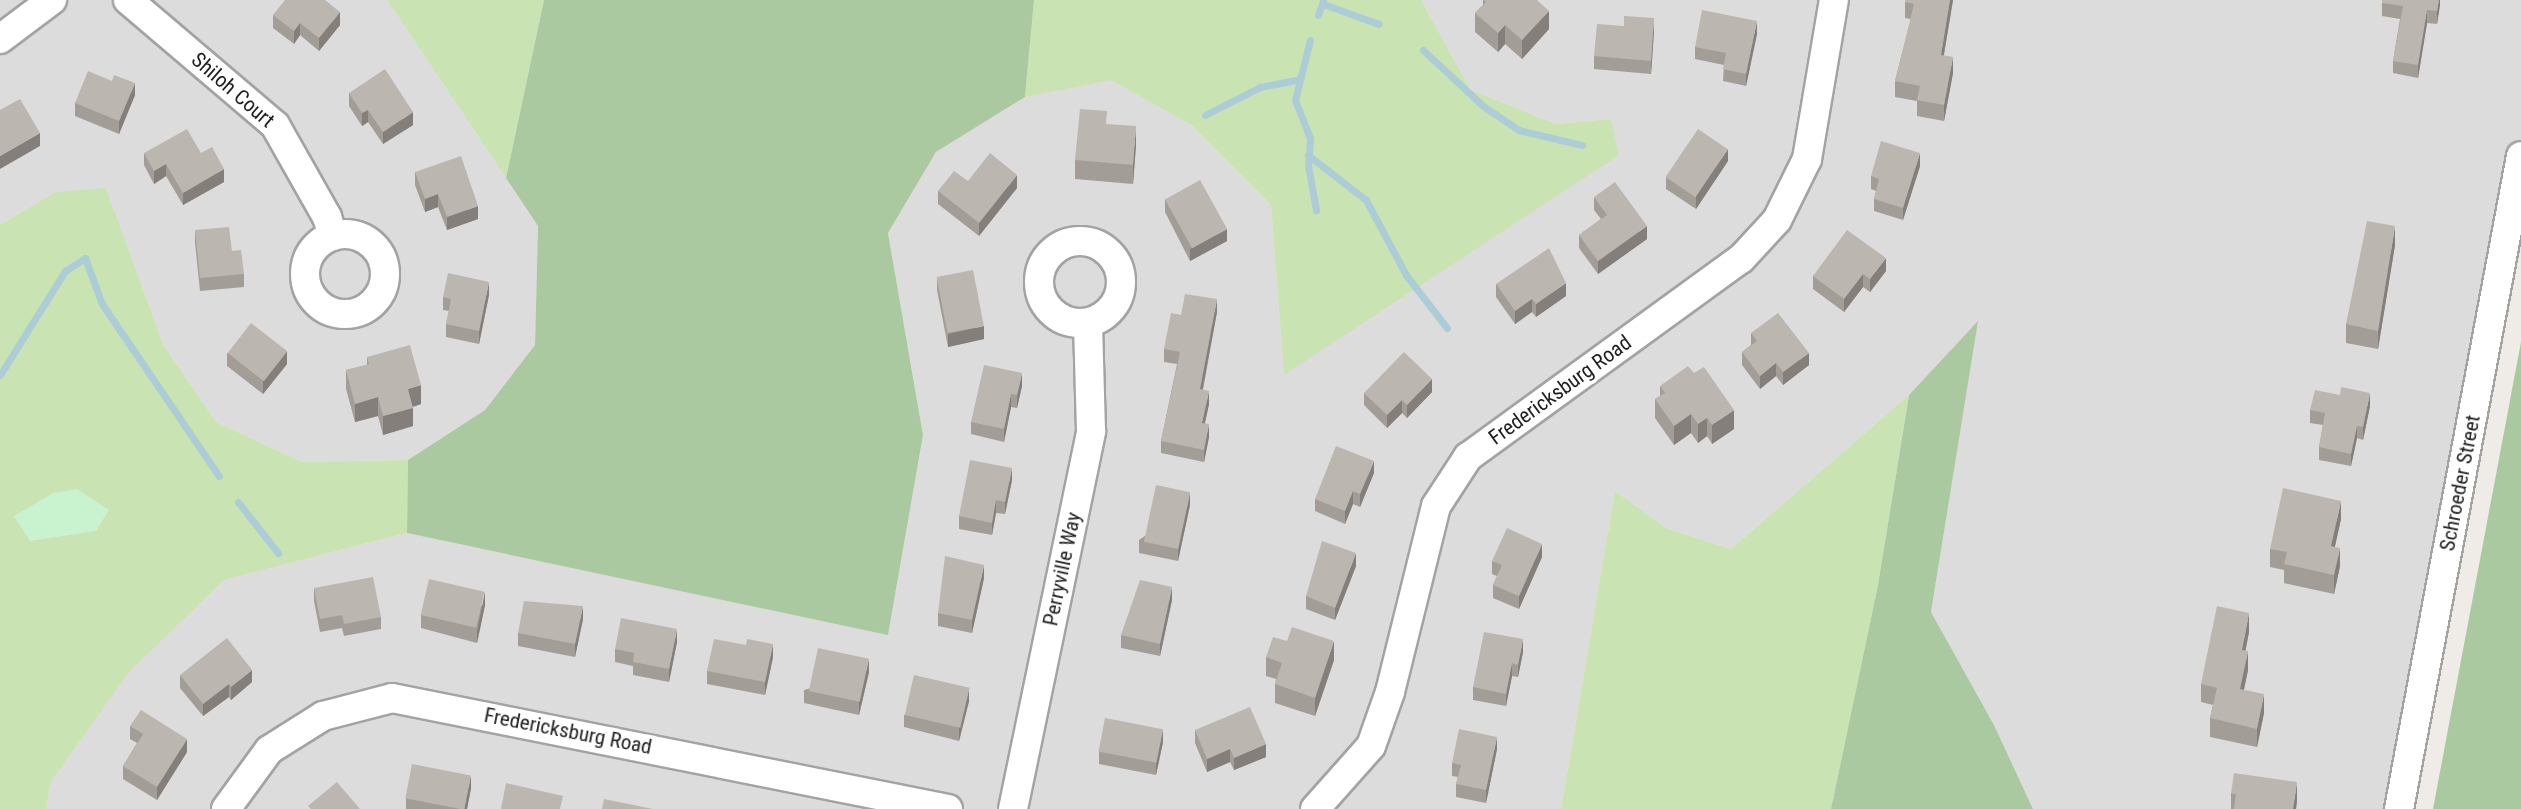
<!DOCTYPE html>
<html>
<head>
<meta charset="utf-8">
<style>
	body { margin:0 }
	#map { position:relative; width:2521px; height:809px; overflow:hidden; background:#efece7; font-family:"Roboto Condensed",sans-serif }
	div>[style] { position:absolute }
	.residential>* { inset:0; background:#dddcdc }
	.grass>* { inset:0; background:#c9e3b3 }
	.forest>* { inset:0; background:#abc9a0 }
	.park>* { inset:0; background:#c9f3ce }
	.stream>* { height:7px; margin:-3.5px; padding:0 3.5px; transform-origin:3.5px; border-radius:3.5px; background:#accdd7 }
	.roads { filter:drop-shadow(2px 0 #a3a3a3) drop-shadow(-2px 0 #a3a3a3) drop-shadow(0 2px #a3a3a3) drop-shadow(0 -2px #a3a3a3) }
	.minor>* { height:28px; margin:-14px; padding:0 14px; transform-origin:14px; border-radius:14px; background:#fff }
	.minor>.ring { margin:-14px; padding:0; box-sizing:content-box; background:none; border:28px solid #fff; border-radius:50% }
	.wall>* { inset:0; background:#a29d97 }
	.shaded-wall>* { inset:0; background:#847f7b }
	.building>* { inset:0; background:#bcb6b0; transform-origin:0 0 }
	span { translate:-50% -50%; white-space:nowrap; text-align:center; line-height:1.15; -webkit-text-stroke:7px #fff; paint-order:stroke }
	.street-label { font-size:21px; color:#1f1f1f }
</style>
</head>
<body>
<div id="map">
	<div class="residential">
		<div style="clip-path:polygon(0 0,387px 0,538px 226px,535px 345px,485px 410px,408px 460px,302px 462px,216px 422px,163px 344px,106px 189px,55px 192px,0 225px)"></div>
		<div style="clip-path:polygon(1421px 0,2521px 0,2521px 245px,2494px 240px,2387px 809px,2033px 809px,1994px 725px,1931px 612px,1977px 323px,1909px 395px,1731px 549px,1666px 528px,1615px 491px,1561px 809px,46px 809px,51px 782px,128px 672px,224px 580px,407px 533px,888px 634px,923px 435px,888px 233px,936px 152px,1025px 97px,1110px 79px,1191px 125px,1271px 205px,1284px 374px,1611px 119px,1556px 124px,1471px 90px)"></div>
	</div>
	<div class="grass">
		<div style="clip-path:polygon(387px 0,544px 0,506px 178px)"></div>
		<div style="clip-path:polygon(1034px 0,1421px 0,1471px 90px,1556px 124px,1611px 119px,1619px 155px,1284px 375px,1271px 205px,1191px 125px,1111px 80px,1025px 97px)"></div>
		<div style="clip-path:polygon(106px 188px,163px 344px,216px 422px,302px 462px,408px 460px,407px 533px,224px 580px,128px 673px,51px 782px,46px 809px,0 809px,0 225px,55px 192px)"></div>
		<div style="clip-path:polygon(1909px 395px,1878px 585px,1831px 809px,1561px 809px,1615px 491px,1666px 528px,1731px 549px)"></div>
	</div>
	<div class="forest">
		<div style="clip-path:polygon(544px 0,1034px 0,1025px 97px,936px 152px,888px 233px,923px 435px,888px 635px,407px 533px,408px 460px,485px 410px,535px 345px,538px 226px,506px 178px)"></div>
		<div style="clip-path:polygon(1978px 321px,1931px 612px,1994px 725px,2033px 809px,1831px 809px,1878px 585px,1909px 395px)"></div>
		<div style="clip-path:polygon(2521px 342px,2521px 809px,2433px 809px)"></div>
	</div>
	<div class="park">
		<div style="clip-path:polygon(77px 489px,109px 510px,96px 531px,30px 541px,14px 516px,53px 493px)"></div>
	</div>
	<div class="stream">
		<div style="left:1323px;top:4px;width:59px;rotate:19.7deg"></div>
		<div style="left:1318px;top:15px;width:15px;rotate:-70deg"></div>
		<div style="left:1310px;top:40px;width:62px;rotate:104deg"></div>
		<div style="left:1295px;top:100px;width:41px;rotate:68.5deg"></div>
		<div style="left:1310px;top:138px;width:27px;rotate:94deg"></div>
		<div style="left:1308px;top:165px;width:46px;rotate:79.9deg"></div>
		<div style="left:1423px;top:50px;width:82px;rotate:43deg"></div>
		<div style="left:1483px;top:106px;width:43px;rotate:33.7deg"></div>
		<div style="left:1519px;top:130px;width:65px;rotate:13.4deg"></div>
		<div style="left:1205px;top:115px;width:62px;rotate:-27deg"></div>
		<div style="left:1260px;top:87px;width:38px;rotate:-11deg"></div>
		<div style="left:1308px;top:155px;width:73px;rotate:37.8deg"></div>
		<div style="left:1366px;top:200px;width:85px;rotate:61.9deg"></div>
		<div style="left:1406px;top:275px;width:67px;rotate:52.3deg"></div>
		<div style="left:0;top:375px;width:123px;rotate:-58deg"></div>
		<div style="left:65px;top:271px;width:24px;rotate:-33deg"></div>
		<div style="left:85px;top:258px;width:49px;rotate:69.7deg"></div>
		<div style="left:102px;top:304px;width:208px;rotate:55.8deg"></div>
		<div style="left:238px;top:502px;width:65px;rotate:51.9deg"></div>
	</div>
	<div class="roads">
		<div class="minor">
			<div style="left:128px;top:0;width:193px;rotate:40.4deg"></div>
			<div style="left:275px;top:125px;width:106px;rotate:60.5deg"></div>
			<div style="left:327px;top:217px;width:20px;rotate:72deg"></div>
			<div style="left:0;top:39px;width:65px;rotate:-36.9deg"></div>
			<div class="ring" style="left:305px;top:234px;width:52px;height:52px"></div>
			<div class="ring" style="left:1039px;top:241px;width:54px;height:54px"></div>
			<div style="left:226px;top:809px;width:73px;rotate:-53.9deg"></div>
			<div style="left:269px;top:750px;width:64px;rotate:-32.2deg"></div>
			<div style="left:323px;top:716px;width:71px;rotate:-14.6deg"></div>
			<div style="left:392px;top:698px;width:567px;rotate:11.29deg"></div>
			<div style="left:1013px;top:809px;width:386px;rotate:-78.3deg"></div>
			<div style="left:1091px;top:431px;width:105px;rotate:-91.6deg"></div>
			<div style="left:1315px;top:809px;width:84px;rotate:-48.4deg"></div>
			<div style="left:1371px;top:746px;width:57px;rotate:-70.6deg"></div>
			<div style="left:1390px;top:692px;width:192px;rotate:-76.1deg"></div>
			<div style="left:1436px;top:506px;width:59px;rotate:-56.9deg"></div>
			<div style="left:1468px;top:457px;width:337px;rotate:-36deg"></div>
			<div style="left:1741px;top:259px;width:53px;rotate:-47.3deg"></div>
			<div style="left:1777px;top:220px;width:68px;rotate:-63.8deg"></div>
			<div style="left:1807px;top:159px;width:161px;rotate:-80.4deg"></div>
			<div style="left:2399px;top:809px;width:664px;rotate:-79.42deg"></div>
		</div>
	</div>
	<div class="wall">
		<div style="clip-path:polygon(1483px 0,1537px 0,1549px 29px,1522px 59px,1505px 44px,1498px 52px,1475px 32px,1475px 13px,1483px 5px)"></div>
		<div style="clip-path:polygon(1905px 0,1953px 0,1944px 55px,1953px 73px,1944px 121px,1917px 116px,1917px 101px,1895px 97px,1895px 81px,1911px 19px,1905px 18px)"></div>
		<div style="clip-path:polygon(2440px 0,2437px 24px,2427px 23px,2418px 78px,2393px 73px,2393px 61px,2400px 19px,2382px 16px,2382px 3px)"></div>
		<div style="clip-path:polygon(273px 15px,340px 25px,319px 51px,300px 35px,294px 44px,273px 28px)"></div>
		<div style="clip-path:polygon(1624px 26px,1654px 31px,1651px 74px,1594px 69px,1594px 56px)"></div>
		<div style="clip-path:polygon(1757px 34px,1746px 86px,1723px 81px,1724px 65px,1695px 59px,1695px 47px)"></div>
		<div style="clip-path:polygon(112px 81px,135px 95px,119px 134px,75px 116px,75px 103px)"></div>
		<div style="clip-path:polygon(349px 93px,413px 125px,383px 144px,368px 122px,362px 126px,349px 106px)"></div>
		<div style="clip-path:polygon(1136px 145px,1133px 184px,1075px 179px,1075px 160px)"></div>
		<div style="clip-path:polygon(144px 153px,201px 153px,224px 182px,183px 205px,166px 176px,154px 184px,144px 165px)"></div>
		<div style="clip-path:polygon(1728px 161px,1696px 209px,1666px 189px,1666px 177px)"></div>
		<div style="clip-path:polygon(1920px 166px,1903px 220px,1874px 211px,1874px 199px,1876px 191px,1871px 189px,1871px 176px)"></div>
		<div style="clip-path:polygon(415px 172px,478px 219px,447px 230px,438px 207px,425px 212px,415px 185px)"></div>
		<div style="clip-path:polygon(968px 181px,1017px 188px,979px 236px,938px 204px,938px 191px)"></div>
		<div style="clip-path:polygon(1594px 197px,1647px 239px,1598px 274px,1579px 248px,1579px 235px,1601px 219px,1594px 210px)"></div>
		<div style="clip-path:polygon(1165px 199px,1227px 241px,1190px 261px,1165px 212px)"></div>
		<div style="clip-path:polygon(195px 230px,232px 251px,244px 274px,244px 287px,200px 291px,195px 243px)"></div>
		<div style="clip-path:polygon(2395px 245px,2378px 349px,2346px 343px,2346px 324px)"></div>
		<div style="clip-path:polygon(1886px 271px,1870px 292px,1863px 287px,1844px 312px,1813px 289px,1813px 276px)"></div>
		<div style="clip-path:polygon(937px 278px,984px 339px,948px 347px,937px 290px)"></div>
		<div style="clip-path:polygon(1496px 284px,1566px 296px,1536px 317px,1532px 312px,1515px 324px,1496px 297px)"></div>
		<div style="clip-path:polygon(489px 295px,479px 344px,446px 337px,446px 324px,449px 311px,443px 310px,443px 297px)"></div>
		<div style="clip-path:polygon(1217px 312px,1203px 390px,1209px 404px,1205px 423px,1209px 437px,1204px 462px,1161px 453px,1161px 441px,1177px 364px,1164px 362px,1164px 349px,1181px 315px)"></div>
		<div style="clip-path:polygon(1751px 333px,1809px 365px,1783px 385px,1776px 376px,1760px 389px,1742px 365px,1742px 352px,1751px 345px)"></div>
		<div style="clip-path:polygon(227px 353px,287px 364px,263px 394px,227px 366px)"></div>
		<div style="clip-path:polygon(367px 357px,421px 404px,413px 407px,413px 426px,383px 435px,378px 416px,355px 422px,346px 389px,346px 370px,367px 365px)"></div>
		<div style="clip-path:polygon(1022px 386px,1017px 408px,1011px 407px,1004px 442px,971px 434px,971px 422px)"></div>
		<div style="clip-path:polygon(1660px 386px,1734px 429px,1712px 444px,1707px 436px,1698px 443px,1691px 433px,1674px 445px,1655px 418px,1655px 399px,1660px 396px)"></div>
		<div style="clip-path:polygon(1432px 392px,1407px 418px,1402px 413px,1387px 428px,1364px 405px,1364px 393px)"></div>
		<div style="clip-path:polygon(2370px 406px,2363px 440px,2357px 438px,2351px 466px,2319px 460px,2319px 447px,2323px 425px,2310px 423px,2310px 410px)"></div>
		<div style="clip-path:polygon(1374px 473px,1360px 507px,1353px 504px,1345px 524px,1315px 511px,1315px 499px)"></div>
		<div style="clip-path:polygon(1012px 480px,1005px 514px,996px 513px,992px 535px,959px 529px,959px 516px)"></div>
		<div style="clip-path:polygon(1190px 505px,1178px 561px,1139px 553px,1139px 540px)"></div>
		<div style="clip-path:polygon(2341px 519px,2335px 546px,2340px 566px,2334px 594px,2284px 583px,2284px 570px,2270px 567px,2270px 549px)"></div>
		<div style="clip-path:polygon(1542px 557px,1519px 609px,1493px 598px,1493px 585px,1497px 576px,1492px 574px,1492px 561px)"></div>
		<div style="clip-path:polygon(1356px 566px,1335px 620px,1306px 609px,1306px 596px)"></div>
		<div style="clip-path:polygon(984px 578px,972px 633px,938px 626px,938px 613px)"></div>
		<div style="clip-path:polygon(314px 588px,381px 617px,381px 629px,344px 636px,342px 628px,320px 632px,314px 601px)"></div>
		<div style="clip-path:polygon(1172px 600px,1160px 656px,1121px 648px,1121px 635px)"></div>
		<div style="clip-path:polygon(485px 605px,477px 643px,421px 628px,421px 615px)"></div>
		<div style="clip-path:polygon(583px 619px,575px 657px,518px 646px,518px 633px)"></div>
		<div style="clip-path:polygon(2249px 632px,2245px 651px,2248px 670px,2244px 690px,2264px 713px,2257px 747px,2210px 737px,2210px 718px,2213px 705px,2201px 702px,2201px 684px)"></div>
		<div style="clip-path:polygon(677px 642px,669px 682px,633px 675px,633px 666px,615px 662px,615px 649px)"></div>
		<div style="clip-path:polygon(746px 645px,773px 657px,765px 695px,707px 684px,707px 671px)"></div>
		<div style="clip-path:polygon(1523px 652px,1518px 677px,1512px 676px,1506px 706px,1473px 700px,1473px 687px)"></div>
		<div style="clip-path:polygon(1266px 657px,1334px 660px,1315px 716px,1275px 703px,1275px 684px,1276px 679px,1266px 676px)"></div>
		<div style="clip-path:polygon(869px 672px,859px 715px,804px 703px,804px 690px)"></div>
		<div style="clip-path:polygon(180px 675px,252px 682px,231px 700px,229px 697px,203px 716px,180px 688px)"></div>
		<div style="clip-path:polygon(969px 701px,959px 741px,904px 727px,904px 715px)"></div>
		<div style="clip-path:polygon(130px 726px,187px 752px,157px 800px,123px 779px,123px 766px,137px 743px,130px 739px)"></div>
		<div style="clip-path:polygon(1195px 730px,1266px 757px,1234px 770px,1230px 762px,1207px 772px,1195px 743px)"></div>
		<div style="clip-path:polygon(1163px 742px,1156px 775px,1099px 764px,1099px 751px)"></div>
		<div style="clip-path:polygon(1497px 749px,1486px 803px,1456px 797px,1456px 784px,1458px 777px,1452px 776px,1452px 763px)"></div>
		<div style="clip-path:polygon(471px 788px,467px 809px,406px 809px,406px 798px)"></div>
		<div style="clip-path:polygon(2231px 793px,2297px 800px,2296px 809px,2231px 809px)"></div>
	</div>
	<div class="shaded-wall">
		<div style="clip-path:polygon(1950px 0,1953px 0,1941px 71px,1941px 55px)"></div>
		<div style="clip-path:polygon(2439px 0,2440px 0,2440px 6px,2437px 24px,2437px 11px)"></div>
		<div style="clip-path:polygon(2427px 10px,2427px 23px,2418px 78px,2418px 65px)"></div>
		<div style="clip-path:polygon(1549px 11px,1549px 29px,1522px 59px,1522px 40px)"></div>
		<div style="clip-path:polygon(340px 12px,340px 25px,319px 51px,319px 38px)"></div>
		<div style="clip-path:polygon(1654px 18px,1654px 31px,1651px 74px,1651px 61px)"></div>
		<div style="clip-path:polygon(1757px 21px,1757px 34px,1746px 86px,1746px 74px)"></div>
		<div style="clip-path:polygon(300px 23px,300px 35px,294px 44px,294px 31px)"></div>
		<div style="clip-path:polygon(1505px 25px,1505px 44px,1498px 52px,1498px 33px)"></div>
		<div style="clip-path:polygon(1953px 57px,1953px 73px,1944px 121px,1944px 105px)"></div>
		<div style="clip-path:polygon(135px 83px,135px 95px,119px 134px,119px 121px)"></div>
		<div style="clip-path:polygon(368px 110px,368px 122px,362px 126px,362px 113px)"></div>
		<div style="clip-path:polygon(413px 112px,413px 125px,383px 144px,383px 132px)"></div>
		<div style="clip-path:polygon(1136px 126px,1136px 145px,1133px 184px,1133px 165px)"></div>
		<div style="clip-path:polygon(40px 133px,40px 146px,0 169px,0 156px)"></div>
		<div style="clip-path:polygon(1728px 149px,1728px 161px,1696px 209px,1696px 196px)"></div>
		<div style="clip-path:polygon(1920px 153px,1920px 166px,1903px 220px,1903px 208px)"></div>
		<div style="clip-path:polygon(166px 164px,166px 176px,154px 184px,154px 171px)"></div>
		<div style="clip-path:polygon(224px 169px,224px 182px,183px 205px,183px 193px)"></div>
		<div style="clip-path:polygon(1017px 175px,1017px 188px,979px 236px,979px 223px)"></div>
		<div style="clip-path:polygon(438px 194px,438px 207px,425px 212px,425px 199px)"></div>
		<div style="clip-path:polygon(478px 206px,478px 219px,447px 230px,447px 217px)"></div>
		<div style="clip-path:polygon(1647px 226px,1647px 239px,1598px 274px,1598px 261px)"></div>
		<div style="clip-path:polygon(2395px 226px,2395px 245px,2378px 349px,2378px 331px)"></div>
		<div style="clip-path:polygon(1227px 229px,1227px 241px,1190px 261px,1190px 249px)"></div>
		<div style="clip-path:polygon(1886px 258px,1886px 271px,1870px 292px,1870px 279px)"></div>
		<div style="clip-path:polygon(1863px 274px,1863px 287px,1844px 312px,1844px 299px)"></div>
		<div style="clip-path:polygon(489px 282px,489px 295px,479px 344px,479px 331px)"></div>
		<div style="clip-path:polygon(1566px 283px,1566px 296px,1536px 317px,1536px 304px)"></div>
		<div style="clip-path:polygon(1217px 299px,1217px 312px,1200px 402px,1200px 389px)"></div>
		<div style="clip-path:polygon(1532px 299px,1532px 312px,1515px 324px,1515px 311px)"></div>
		<div style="clip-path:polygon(984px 326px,984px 339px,948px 347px,948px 334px)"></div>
		<div style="clip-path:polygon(287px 351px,287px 364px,263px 394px,263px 381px)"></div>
		<div style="clip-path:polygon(1809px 353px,1809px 365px,1783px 385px,1783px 372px)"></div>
		<div style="clip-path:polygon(1776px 363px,1776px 376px,1760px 389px,1760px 376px)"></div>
		<div style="clip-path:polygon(1022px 373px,1022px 386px,1017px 408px,1017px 395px)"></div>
		<div style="clip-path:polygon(1432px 379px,1432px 392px,1407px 418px,1407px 405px)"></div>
		<div style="clip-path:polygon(421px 385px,421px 404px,408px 408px,408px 389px)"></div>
		<div style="clip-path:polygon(1209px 391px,1209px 404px,1202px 436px,1202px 423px)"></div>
		<div style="clip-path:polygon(2370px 393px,2370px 406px,2363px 440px,2363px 427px)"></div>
		<div style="clip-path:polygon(1011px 394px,1011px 407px,1004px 442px,1004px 429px)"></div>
		<div style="clip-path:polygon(378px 397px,378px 416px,355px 422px,355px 404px)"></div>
		<div style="clip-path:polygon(1402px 400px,1402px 413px,1387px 428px,1387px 415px)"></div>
		<div style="clip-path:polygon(413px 408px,413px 426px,383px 435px,383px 416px)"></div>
		<div style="clip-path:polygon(1734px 410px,1734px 429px,1712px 444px,1712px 425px)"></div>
		<div style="clip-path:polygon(1691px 414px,1691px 433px,1674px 445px,1674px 426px)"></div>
		<div style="clip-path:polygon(1707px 418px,1707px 436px,1698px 443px,1698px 424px)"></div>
		<div style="clip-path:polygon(1209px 424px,1209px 437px,1204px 462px,1204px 450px)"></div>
		<div style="clip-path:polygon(2357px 426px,2357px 438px,2351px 466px,2351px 454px)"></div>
		<div style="clip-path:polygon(1374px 461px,1374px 473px,1360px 507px,1360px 494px)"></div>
		<div style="clip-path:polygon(1012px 468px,1012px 480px,1005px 514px,1005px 502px)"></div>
		<div style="clip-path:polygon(1353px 491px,1353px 504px,1345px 524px,1345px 511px)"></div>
		<div style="clip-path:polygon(1190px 492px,1190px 505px,1178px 561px,1178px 548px)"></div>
		<div style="clip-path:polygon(996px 500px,996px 513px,992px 535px,992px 523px)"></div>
		<div style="clip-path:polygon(2341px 501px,2341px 519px,2331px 564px,2331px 546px)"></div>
		<div style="clip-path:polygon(1542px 544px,1542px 557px,1519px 609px,1519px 596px)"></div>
		<div style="clip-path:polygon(2340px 548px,2340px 566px,2334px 594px,2334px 575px)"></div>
		<div style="clip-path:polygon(1356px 553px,1356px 566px,1335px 620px,1335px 608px)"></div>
		<div style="clip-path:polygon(984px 565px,984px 578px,972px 633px,972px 620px)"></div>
		<div style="clip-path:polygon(1172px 587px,1172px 600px,1160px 656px,1160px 644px)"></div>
		<div style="clip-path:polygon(485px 592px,485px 605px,477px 643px,477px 631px)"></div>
		<div style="clip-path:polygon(583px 606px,583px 619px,575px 657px,575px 644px)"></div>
		<div style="clip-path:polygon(2249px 613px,2249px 632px,2242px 669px,2242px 650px)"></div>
		<div style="clip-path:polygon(677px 629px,677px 642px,669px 682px,669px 669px)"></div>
		<div style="clip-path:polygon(1523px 639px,1523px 652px,1518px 677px,1518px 665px)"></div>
		<div style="clip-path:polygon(1334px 641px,1334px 660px,1315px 716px,1315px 698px)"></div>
		<div style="clip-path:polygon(773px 644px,773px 657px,765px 695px,765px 682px)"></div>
		<div style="clip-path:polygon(2248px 651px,2248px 670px,2240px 707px,2240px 689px)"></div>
		<div style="clip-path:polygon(869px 659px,869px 672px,859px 715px,859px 702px)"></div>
		<div style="clip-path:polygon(1512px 663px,1512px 676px,1506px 706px,1506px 694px)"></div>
		<div style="clip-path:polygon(252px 670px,252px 682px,231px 700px,231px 687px)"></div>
		<div style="clip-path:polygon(229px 684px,229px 697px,203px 716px,203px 704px)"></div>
		<div style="clip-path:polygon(969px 688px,969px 701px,959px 741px,959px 728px)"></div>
		<div style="clip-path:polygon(2264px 694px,2264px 713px,2257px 747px,2257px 729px)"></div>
		<div style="clip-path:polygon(1163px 729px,1163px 742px,1156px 775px,1156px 762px)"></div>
		<div style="clip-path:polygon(1497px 737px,1497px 749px,1486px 803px,1486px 790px)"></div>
		<div style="clip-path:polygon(187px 739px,187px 752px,157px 800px,157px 787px)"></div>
		<div style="clip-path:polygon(1266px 744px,1266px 757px,1234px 770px,1234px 758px)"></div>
		<div style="clip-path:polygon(1230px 749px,1230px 762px,1207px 772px,1207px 759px)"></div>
		<div style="clip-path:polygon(471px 775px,471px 788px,467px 809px,464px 809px)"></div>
		<div style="clip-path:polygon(2297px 782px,2297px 800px,2296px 809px,2293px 809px)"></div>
	</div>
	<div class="building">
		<div style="clip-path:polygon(285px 0,325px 0,340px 12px,319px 38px,300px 23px,294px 31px,273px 15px)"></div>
		<div style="clip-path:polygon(1484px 0,1537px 0,1549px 11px,1522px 40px,1505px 25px,1498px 33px,1475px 13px,1486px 2px)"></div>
		<div style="clip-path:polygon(1905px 0,1950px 0,1941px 55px,1953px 57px,1944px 105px,1917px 100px,1920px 86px,1895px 81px,1914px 4px,1905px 2px)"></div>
		<div style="clip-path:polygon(2382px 0,2439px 0,2437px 11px,2427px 10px,2418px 65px,2393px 61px,2403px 6px,2382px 3px)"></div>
		<div style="clip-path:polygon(1702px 10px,1757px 21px,1746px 74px,1723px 69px,1726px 53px,1695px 47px)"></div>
		<div style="clip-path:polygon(1624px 16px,1654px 18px,1651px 61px,1594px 56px,1597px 24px,1624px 26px)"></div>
		<div style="clip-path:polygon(385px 69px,413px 112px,383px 132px,368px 110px,362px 113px,349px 93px)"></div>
		<div style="clip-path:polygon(88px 71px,112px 81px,114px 75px,135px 83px,119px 121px,75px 103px)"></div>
		<div style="clip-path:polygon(20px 99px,40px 133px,0 156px,0 110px)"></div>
		<div style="clip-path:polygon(1080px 109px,1107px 111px,1106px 124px,1136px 126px,1133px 165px,1075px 160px)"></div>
		<div style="clip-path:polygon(187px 129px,201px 153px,212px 147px,224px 169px,183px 193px,166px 164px,154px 171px,144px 153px)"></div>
		<div style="left:1698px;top:129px;width:36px;height:58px;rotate:34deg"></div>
		<div style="clip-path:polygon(1881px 141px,1920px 153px,1903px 208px,1874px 199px,1879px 179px,1871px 176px)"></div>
		<div style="clip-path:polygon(990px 153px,1017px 175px,979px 223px,938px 191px,954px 171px,968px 181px)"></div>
		<div style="clip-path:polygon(461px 156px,478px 206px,447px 217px,438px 194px,425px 199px,415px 172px)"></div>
		<div style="left:1200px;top:180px;width:56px;height:40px;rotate:61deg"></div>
		<div style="clip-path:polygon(1615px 182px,1647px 226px,1598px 261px,1579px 235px,1607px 215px,1594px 197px)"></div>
		<div style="clip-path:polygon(2367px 221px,2395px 226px,2378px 331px,2346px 324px)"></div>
		<div style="clip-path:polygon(229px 227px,232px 251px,241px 250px,244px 274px,200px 278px,195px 230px)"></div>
		<div style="clip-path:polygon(1847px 230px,1886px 258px,1870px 279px,1863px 274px,1844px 299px,1813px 276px)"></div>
		<div style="clip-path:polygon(1549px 248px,1566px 283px,1536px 304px,1532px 299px,1515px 311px,1496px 284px)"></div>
		<div style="left:973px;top:270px;width:57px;height:37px;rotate:79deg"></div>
		<div style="clip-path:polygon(448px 273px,489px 282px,479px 331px,446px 324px,451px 299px,443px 297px)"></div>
		<div style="clip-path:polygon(1185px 294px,1217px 299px,1200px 389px,1209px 391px,1202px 423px,1209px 424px,1204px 450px,1161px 441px,1180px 352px,1164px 349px,1171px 313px,1181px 315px)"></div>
		<div style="clip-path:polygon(1778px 313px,1809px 353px,1783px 372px,1776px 363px,1760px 376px,1742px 352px,1757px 341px,1751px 333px)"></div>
		<div style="left:251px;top:323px;width:46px;height:38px;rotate:38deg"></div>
		<div style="clip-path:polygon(410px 345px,421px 385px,408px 389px,413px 408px,383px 416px,378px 397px,355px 404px,346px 370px,369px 364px,367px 357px)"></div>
		<div style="clip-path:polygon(1404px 352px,1432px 379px,1407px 405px,1402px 400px,1387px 415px,1364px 393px)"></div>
		<div style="clip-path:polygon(984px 365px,1022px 373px,1017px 395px,1011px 394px,1004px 429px,971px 422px)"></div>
		<div style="clip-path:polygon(1688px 366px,1694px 373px,1704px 367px,1734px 410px,1712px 425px,1707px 418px,1698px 424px,1691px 414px,1674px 426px,1655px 399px,1665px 393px,1660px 386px)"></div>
		<div style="clip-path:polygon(2341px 387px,2370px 393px,2363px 427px,2357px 426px,2351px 454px,2319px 447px,2325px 413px,2310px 410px,2315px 390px,2340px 395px)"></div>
		<div style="clip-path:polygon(1336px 446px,1374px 461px,1360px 494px,1353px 491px,1345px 511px,1315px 499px)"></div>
		<div style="clip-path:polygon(970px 460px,1012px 468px,1005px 502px,996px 500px,992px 523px,959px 516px)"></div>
		<div style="left:1156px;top:485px;width:35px;height:58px;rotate:12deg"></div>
		<div style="clip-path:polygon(2283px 488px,2341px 501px,2331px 546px,2340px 548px,2334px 575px,2284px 564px,2287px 552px,2270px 549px)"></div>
		<div style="clip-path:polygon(1507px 528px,1542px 544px,1519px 596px,1493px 585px,1502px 565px,1492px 561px)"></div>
		<div style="clip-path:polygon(1322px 541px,1356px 553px,1335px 608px,1306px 596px)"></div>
		<div style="clip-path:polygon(945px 556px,984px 565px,972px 620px,938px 613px)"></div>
		<div style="clip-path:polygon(373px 577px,381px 617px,344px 624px,342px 615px,320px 619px,314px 588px)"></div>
		<div style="left:429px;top:579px;width:57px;height:37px;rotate:13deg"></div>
		<div style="clip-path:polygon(1140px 580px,1172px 587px,1160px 644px,1121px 635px)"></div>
		<div style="clip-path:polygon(524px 601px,583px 606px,575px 644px,518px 633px)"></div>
		<div style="clip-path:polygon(2217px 606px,2249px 613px,2242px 650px,2248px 651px,2240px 689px,2264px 694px,2257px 729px,2210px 718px,2217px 688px,2201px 684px)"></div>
		<div style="clip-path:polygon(621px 618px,677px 629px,669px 669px,633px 662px,634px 653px,615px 649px)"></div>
		<div style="clip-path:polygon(1292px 627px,1334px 641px,1315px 698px,1275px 684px,1282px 663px,1266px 657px,1273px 637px,1287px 641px)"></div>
		<div style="clip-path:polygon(1484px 632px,1523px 639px,1518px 665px,1512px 663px,1506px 694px,1473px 687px)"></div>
		<div style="clip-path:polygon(227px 638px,252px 670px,231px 687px,229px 684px,203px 704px,180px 675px)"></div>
		<div style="clip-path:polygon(714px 639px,746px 645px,747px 639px,773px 644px,765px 682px,707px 671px)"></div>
		<div style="left:818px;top:648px;width:52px;height:44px;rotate:12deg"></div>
		<div style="left:914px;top:675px;width:57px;height:41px;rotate:13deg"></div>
		<div style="clip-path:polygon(1250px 707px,1266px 744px,1234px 758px,1230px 749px,1207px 759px,1195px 730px)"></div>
		<div style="clip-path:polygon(141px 710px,187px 739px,157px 787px,123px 766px,143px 734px,130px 726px)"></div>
		<div style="left:1105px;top:718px;width:59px;height:34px;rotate:11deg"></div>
		<div style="clip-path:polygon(1459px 729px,1497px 737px,1486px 790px,1456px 784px,1461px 765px,1452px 763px)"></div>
		<div style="left:412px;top:764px;width:60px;height:35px;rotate:11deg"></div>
		<div style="clip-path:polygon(2234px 773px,2297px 782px,2293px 809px,2234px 809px,2236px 794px,2231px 793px)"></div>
		<div style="clip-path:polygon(337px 782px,360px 809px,311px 809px,308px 806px)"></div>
		<div style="clip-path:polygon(506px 783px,563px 796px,560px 809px,501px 809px)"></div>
		<div style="clip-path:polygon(604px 799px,653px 809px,602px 809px)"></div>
	</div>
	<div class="street-label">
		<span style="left:233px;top:90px;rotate:41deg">Shiloh Court</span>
		<span style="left:1560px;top:390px;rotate:-36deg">Fredericksburg Road</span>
		<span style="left:2460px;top:483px;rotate:-79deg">Schroeder Street</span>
		<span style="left:1062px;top:569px;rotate:-78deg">Perryville Way</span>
		<span style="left:568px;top:731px;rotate:11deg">Fredericksburg Road</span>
	</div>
</div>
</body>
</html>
